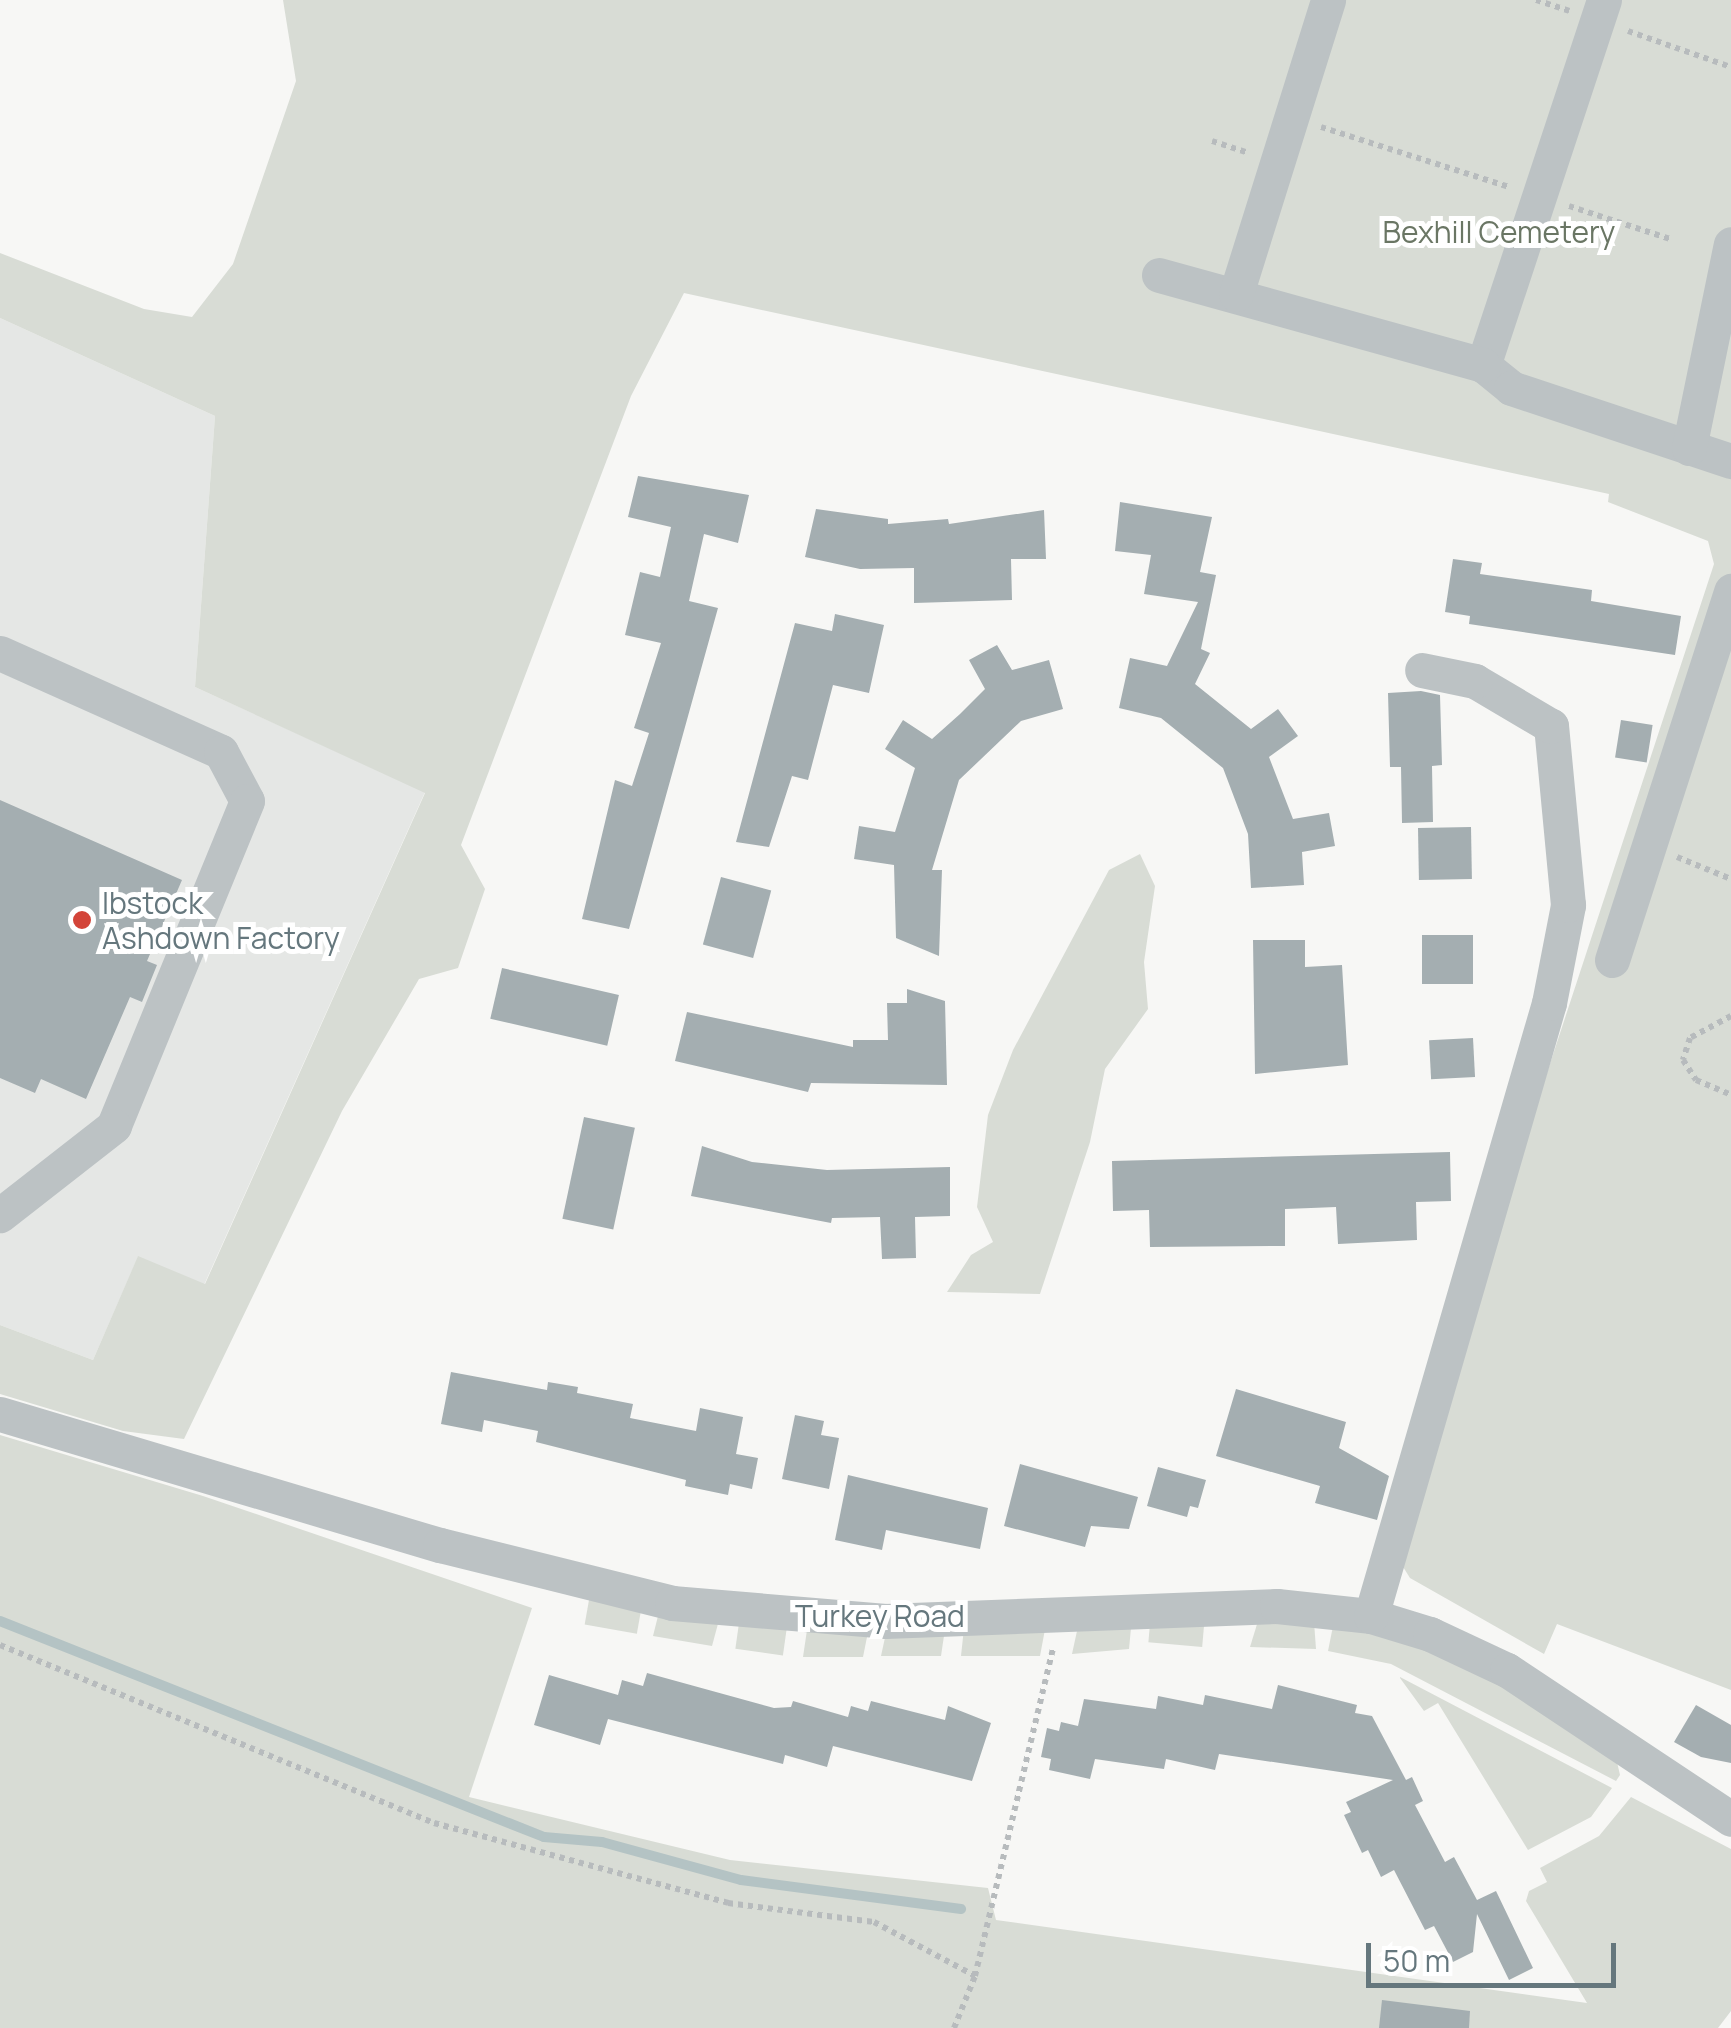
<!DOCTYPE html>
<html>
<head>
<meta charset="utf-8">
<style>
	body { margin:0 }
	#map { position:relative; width:1731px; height:2028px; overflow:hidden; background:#f7f7f5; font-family:Manrope,sans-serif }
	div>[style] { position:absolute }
	.built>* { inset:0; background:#e5e7e5 }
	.green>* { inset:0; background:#d8dcd5; transform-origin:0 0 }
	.stream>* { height:10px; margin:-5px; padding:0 5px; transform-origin:5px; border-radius:5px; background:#b4c3c4 }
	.building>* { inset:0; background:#a4aeb1; transform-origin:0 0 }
	.path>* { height:6px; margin-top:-3px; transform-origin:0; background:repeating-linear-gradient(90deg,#b7bbbd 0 5px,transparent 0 10px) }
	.minor>* { height:35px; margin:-17.5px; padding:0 17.5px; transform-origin:17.5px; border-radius:17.5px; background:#bcc2c4 }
	.dots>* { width:28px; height:28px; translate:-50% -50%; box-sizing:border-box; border:5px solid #fff; border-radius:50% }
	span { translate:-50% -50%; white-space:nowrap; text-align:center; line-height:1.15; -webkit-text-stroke:10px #fff; paint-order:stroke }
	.park-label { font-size:30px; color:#6a7664 }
	.poi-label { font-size:30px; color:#65777d }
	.left { translate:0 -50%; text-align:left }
	.street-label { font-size:30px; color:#65777d }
	.scale { position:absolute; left:1366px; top:1943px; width:250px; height:45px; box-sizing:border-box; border:5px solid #65777d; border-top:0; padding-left:12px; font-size:30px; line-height:35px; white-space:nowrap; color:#65777d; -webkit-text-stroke:8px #fff; paint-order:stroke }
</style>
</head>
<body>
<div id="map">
	<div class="built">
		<div style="clip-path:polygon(0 318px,215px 416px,195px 687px,425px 792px,204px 1285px,138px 1257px,93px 1360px,0 1325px)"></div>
	</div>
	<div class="green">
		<div style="clip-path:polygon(283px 0,1731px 0,1731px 1690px,1557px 1624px,1544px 1654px,1410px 1578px,1400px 1562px,1543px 1085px,1714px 564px,1708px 541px,1608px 502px,1609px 494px,684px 293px,631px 396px,461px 845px,485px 889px,458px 968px,419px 979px,342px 1111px,184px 1439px,123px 1431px,0 1394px,0 1325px,93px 1360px,138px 1256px,205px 1284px,425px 793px,195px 687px,215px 416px,0 318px,0 253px,144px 309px,192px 317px,233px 264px,296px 81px)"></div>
		<div style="clip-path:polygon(1140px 854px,1155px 886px,1144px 962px,1148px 1009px,1105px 1069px,1090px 1142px,1040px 1294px,947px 1292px,971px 1255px,993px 1242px,977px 1207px,988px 1115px,1013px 1050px,1109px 870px)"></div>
		<div style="clip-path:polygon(0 1435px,203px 1496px,532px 1608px,469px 1797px,730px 1860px,988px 1888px,996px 1920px,1587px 2003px,1526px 1901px,1529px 1891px,1547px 1882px,1540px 1868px,1599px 1836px,1631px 1797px,1731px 1849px,1731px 2011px,1718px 2028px,0 2028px)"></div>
		<div style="left:589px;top:1600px;width:53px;height:25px;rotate:10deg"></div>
		<div style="clip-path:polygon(659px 1612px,719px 1620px,712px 1646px,653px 1636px)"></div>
		<div style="clip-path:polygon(1258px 1621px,1314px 1622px,1316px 1649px,1250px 1647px)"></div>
		<div style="left:739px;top:1623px;width:48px;height:26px;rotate:8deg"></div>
		<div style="clip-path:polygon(1046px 1624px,1040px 1656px,961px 1656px,964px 1628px)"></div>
		<div style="left:1204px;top:1626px;width:21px;height:54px;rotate:95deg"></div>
		<div style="clip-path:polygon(1333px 1626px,1399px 1639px,1502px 1683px,1617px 1762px,1620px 1775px,1616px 1781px,1391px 1664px,1328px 1651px)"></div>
		<div style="clip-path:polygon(1131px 1628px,1129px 1649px,1072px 1654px,1077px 1631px)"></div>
		<div style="clip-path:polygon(945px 1629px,941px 1656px,881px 1656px,886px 1633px)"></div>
		<div style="clip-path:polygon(807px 1630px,868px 1632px,863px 1657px,803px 1657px)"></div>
		<div style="clip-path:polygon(1400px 1678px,1400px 1677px,1612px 1788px,1591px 1817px,1528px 1850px,1438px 1703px,1424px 1711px)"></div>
	</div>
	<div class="stream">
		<div style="left:0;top:1621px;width:585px;rotate:21.66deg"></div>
		<div style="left:544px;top:1837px;width:58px;rotate:4.9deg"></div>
		<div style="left:602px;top:1842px;width:144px;rotate:15.3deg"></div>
		<div style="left:741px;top:1880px;width:222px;rotate:7.5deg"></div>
	</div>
	<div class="building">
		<div style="clip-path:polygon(638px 476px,749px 495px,738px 543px,704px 534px,689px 601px,718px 608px,629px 929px,582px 919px,615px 780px,632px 786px,649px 733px,634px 728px,661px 643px,625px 635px,640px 572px,660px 577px,671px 527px,628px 517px)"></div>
		<div style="clip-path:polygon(1120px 502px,1212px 517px,1200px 572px,1216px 575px,1201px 649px,1210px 653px,1195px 684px,1251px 729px,1278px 709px,1298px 736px,1269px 757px,1293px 819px,1329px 813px,1335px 846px,1302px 852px,1304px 885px,1251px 888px,1248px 834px,1223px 768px,1161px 718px,1119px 708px,1130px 658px,1167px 666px,1198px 602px,1144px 594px,1151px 555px,1115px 551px)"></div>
		<div style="clip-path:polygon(816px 509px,888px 519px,888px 524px,948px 519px,949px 524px,1044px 510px,1046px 559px,1011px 559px,1012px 600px,914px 603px,914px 568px,860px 569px,805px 557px)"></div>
		<div style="clip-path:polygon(1453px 559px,1482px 563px,1480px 574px,1592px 590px,1591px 601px,1681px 616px,1675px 655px,1469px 624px,1470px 616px,1445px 612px)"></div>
		<div style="clip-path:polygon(835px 614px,884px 625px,869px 693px,833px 685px,808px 780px,792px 776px,769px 847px,736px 842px,795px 623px,832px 631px)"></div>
		<div style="clip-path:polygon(997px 645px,1012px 670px,1049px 660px,1063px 709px,1021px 721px,959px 780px,932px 870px,942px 870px,939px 956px,896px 938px,894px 865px,854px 859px,859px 826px,895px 832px,915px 768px,885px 749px,903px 720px,932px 739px,960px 714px,985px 689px,969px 660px)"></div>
		<div style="clip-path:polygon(1421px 691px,1440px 695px,1442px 765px,1432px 766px,1433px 822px,1402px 823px,1401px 767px,1390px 767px,1388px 693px)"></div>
		<div style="left:1621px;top:720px;width:32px;height:38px;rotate:9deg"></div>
		<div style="clip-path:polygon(0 800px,182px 880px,147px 961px,157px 965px,142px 1002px,130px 997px,86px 1099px,41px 1079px,35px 1093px,0 1078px)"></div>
		<div style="left:1471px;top:827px;width:52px;height:53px;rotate:89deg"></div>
		<div style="left:721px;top:877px;width:52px;height:70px;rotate:15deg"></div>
		<div style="left:1422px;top:935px;width:51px;height:49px"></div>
		<div style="clip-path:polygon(1253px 940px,1305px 940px,1305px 967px,1342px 965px,1348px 1065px,1255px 1074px)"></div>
		<div style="left:502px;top:968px;width:120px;height:52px;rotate:13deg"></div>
		<div style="clip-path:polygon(907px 989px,945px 1001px,947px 1085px,811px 1083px,808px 1092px,675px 1061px,687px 1012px,853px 1047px,853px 1040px,888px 1040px,887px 1003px,907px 1003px)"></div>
		<div style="left:1473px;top:1038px;width:39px;height:44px;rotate:87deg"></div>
		<div style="left:584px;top:1117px;width:52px;height:104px;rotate:12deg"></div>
		<div style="clip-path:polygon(702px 1146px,752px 1162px,827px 1170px,950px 1167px,950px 1216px,915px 1217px,916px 1258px,882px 1259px,880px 1217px,832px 1218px,831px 1223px,691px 1196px)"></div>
		<div style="clip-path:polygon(1450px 1152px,1451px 1201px,1416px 1202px,1417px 1240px,1338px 1244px,1336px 1207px,1311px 1208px,1285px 1209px,1285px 1246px,1150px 1247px,1149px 1210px,1113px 1211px,1112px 1161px)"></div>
		<div style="clip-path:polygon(451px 1372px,547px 1390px,548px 1382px,578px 1387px,577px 1393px,633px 1404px,630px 1418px,696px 1431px,700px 1408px,743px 1417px,736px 1454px,758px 1458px,752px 1489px,730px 1484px,728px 1495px,685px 1486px,686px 1480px,536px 1442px,538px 1431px,484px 1420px,482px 1432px,441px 1424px)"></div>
		<div style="clip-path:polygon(1236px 1389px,1346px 1422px,1339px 1448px,1389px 1476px,1377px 1520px,1315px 1503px,1320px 1486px,1216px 1456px)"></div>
		<div style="clip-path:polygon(795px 1415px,824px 1421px,821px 1435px,839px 1438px,829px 1489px,782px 1479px)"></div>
		<div style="clip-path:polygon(1020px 1464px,1138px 1497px,1129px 1529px,1091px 1526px,1085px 1547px,1004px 1526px)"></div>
		<div style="clip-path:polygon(1158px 1467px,1206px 1480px,1198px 1508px,1190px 1506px,1187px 1517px,1147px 1506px)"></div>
		<div style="clip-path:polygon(848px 1475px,988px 1508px,980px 1549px,886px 1530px,882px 1550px,835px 1540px)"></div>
		<div style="clip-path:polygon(647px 1673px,774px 1708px,791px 1707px,793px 1701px,848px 1717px,851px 1706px,868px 1711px,871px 1701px,945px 1720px,948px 1706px,991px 1723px,972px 1781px,833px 1746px,827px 1767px,785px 1755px,783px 1764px,608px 1719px,600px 1745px,534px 1725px,549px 1675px,618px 1695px,622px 1680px,643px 1686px)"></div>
		<div style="clip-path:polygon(1278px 1685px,1357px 1705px,1355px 1713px,1372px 1716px,1406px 1780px,1412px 1777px,1423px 1801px,1415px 1805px,1445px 1862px,1454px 1857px,1477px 1900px,1496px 1891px,1533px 1968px,1509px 1980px,1477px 1914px,1473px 1952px,1453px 1962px,1434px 1926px,1425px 1930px,1394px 1870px,1381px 1877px,1368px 1850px,1362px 1853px,1344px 1815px,1351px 1812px,1346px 1802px,1393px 1780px,1219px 1754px,1215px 1770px,1166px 1759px,1164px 1769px,1095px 1759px,1090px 1779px,1049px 1770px,1051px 1759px,1041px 1757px,1047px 1728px,1059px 1731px,1061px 1722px,1078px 1726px,1084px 1699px,1156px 1709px,1158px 1696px,1203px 1705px,1205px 1695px,1272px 1709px)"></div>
		<div style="clip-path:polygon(1696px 1705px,1731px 1725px,1731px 1763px,1701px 1757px,1674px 1742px)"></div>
		<div style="clip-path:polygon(1382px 2000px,1470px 2011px,1469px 2028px,1379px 2028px)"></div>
	</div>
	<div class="path">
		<div style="left:1536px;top:0;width:35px;rotate:18deg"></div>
		<div style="left:1628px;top:31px;width:109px;rotate:19.3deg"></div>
		<div style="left:1321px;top:127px;width:197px;rotate:17.7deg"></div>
		<div style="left:1212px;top:141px;width:39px;rotate:18deg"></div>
		<div style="left:1569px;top:206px;width:106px;rotate:18.1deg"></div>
		<div style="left:1677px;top:857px;width:58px;rotate:22.2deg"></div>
		<div style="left:1731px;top:1016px;width:47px;rotate:151.8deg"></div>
		<div style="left:1690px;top:1038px;width:23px;rotate:108deg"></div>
		<div style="left:1683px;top:1060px;width:24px;rotate:57deg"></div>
		<div style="left:1696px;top:1080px;width:38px;rotate:23deg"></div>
		<div style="left:0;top:1645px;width:469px;rotate:22.3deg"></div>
		<div style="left:434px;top:1823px;width:305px;rotate:15.2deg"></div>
		<div style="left:728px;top:1903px;width:147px;rotate:7.4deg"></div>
		<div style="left:874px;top:1922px;width:115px;rotate:28.1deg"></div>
		<div style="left:954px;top:2028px;width:56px;rotate:-68deg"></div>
		<div style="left:975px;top:1976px;width:337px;rotate:-76.6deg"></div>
	</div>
	<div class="minor">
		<div style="left:1604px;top:0;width:385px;rotate:108.3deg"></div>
		<div style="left:1483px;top:365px;width:36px;rotate:39deg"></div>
		<div style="left:1511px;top:388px;width:232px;rotate:18.4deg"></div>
		<div style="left:1159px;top:275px;width:336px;rotate:15.5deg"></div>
		<div style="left:1236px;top:294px;width:308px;rotate:-72.6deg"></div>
		<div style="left:1689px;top:448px;width:208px;rotate:-78.4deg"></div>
		<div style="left:0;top:653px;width:242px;rotate:24.1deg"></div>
		<div style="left:221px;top:752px;width:55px;rotate:62deg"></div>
		<div style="left:247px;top:801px;width:351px;rotate:112.3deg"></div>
		<div style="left:114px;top:1126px;width:145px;rotate:142deg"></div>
		<div style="left:1612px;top:960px;width:388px;rotate:-72.1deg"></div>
		<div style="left:0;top:1414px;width:459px;rotate:16.6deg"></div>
		<div style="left:440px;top:1545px;width:239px;rotate:14deg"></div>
		<div style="left:672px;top:1603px;width:214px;rotate:4.8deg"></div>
		<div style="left:885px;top:1621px;width:392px;rotate:-2.2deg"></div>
		<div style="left:1277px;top:1606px;width:95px;rotate:6.1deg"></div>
		<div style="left:1371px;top:1616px;width:62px;rotate:17deg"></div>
		<div style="left:1430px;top:1634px;width:85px;rotate:25.1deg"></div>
		<div style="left:1507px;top:1670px;width:269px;rotate:33.6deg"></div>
		<div style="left:1371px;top:1616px;width:638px;rotate:-73.81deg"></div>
		<div style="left:1549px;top:1003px;width:100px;rotate:-79deg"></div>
		<div style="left:1568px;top:905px;width:180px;rotate:-95.4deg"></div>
		<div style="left:1551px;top:726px;width:88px;rotate:-149.4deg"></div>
		<div style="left:1475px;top:681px;width:54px;rotate:-168.3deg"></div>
	</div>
	<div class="dots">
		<div style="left:82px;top:920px;background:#d34439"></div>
	</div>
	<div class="park-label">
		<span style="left:1499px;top:232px">Bexhill Cemetery</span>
	</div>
	<div class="poi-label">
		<span class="left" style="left:102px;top:920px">Ibstock<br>Ashdown Factory</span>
	</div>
	<div class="street-label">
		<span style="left:880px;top:1616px">Turkey Road</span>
	</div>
	<div class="scale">50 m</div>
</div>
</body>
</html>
